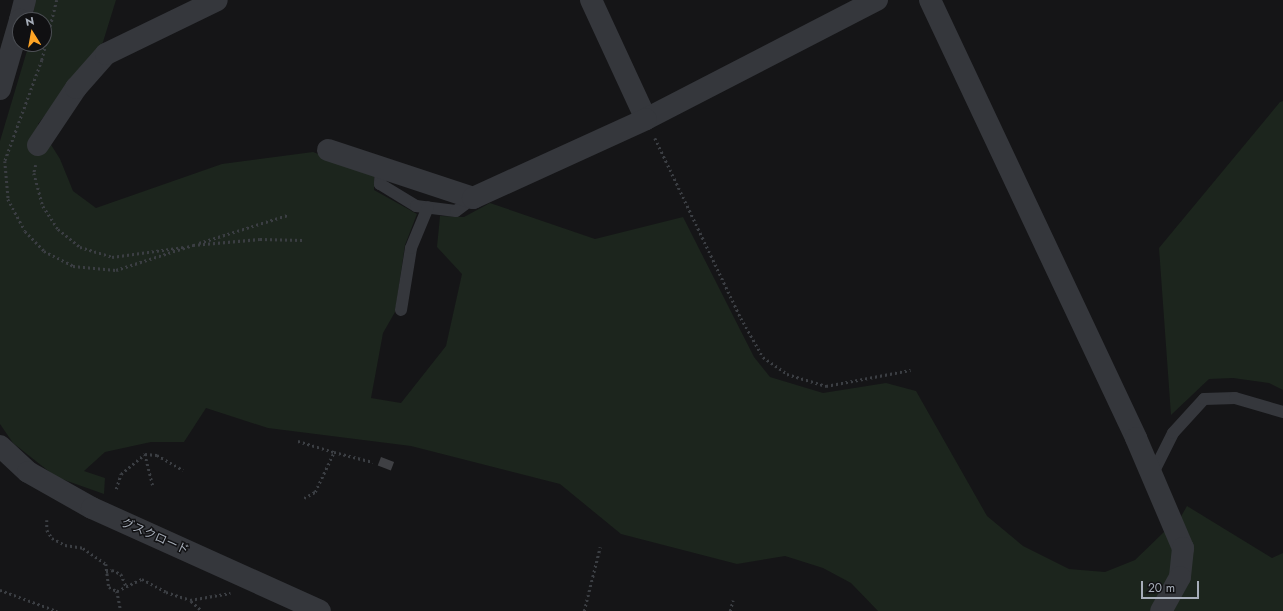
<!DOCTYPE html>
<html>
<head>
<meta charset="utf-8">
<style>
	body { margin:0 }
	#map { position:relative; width:1283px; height:611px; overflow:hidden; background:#151517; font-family:Jost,"Noto Sans JP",sans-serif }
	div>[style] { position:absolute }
	.green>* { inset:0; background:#1c251d }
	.building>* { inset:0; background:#3f4044; transform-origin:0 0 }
	.path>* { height:2.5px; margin-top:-1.25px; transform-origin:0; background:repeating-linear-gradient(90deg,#3b3e43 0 2px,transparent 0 5px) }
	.service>* { height:12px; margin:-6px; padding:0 6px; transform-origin:6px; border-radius:6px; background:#35373c }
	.minor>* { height:22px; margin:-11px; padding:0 11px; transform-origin:11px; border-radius:11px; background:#35373c }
	.tertiary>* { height:22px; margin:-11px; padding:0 11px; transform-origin:11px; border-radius:11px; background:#35373c }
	span { translate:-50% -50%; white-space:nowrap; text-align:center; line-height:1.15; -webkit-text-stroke:3px #101012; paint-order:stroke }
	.street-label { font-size:12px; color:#a6adb8 }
	.north { position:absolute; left:12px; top:12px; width:40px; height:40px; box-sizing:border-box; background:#101012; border:1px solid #4c4f54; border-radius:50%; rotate:349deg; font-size:11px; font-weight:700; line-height:16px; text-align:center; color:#a6adb8 }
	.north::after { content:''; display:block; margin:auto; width:14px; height:18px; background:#fea425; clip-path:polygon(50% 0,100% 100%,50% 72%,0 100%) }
	.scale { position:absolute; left:1141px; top:581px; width:58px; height:18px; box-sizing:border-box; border:2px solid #a6adb8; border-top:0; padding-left:5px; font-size:12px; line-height:14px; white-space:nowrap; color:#a6adb8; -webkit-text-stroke:3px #101012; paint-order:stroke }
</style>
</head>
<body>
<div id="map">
	<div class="green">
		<div style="clip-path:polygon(35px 0,116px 0,103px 42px,38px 124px,60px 159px,73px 191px,96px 208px,222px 164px,313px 152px,374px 175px,374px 190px,417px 214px,405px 245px,395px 312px,383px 333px,371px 398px,401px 403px,446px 346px,462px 274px,437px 247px,440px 216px,464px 217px,490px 203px,595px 239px,683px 217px,754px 357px,770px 377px,823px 393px,886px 383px,916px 391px,987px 516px,1023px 546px,1069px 569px,1105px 572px,1135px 560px,1165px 531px,1176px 552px,1175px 571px,1151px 611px,878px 611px,851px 583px,823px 568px,785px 556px,737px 564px,621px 534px,560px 484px,411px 446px,268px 428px,206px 408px,184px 442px,151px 442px,105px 452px,84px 471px,105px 478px,104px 494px,56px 477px,13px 443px,0 424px,0 141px,29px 44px,44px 44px,44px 20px,33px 20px)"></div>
		<div style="clip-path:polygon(1283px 101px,1283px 390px,1269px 383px,1233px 378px,1209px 379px,1171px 415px,1159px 248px,1280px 102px)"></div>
		<div style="clip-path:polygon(1187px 506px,1272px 558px,1283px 553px,1283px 611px,1173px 611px,1179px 520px)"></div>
	</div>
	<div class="building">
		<div style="left:381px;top:457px;width:14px;height:9px;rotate:21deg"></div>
	</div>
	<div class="path">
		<div style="left:57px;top:0;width:62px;rotate:104deg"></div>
		<div style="left:42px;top:60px;width:108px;rotate:110.1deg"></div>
		<div style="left:5px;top:161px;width:38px;rotate:85deg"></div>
		<div style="left:8px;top:199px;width:36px;rotate:62deg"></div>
		<div style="left:25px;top:231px;width:28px;rotate:46deg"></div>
		<div style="left:44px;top:251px;width:33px;rotate:27deg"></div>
		<div style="left:73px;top:266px;width:43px;rotate:5.3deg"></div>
		<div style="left:116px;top:270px;width:81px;rotate:-18deg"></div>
		<div style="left:193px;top:245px;width:67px;rotate:-5.1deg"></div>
		<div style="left:260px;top:239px;width:43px;rotate:1.3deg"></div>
		<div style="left:655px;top:138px;width:199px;rotate:64.5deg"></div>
		<div style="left:741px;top:318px;width:45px;rotate:60.6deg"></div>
		<div style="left:763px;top:357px;width:29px;rotate:35deg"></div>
		<div style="left:787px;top:374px;width:41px;rotate:17.1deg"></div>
		<div style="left:826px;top:386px;width:86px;rotate:-10.7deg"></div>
		<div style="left:36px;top:165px;width:8px;rotate:104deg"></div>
		<div style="left:34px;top:173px;width:34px;rotate:75deg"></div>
		<div style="left:43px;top:206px;width:27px;rotate:57deg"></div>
		<div style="left:58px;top:229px;width:28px;rotate:39deg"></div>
		<div style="left:80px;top:247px;width:34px;rotate:17deg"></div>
		<div style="left:112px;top:257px;width:73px;rotate:-7.9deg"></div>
		<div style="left:199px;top:243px;width:93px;rotate:-17.5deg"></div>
		<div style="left:298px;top:441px;width:38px;rotate:17deg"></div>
		<div style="left:145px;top:454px;width:32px;rotate:76deg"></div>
		<div style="left:116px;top:489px;width:16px;rotate:-72deg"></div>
		<div style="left:121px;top:474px;width:31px;rotate:-40deg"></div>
		<div style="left:145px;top:454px;width:12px;rotate:5deg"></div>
		<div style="left:157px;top:455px;width:30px;rotate:30deg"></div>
		<div style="left:304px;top:498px;width:13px;rotate:-29deg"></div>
		<div style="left:315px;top:492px;width:44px;rotate:-64.6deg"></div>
		<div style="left:334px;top:452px;width:40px;rotate:14.4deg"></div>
		<div style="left:47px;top:520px;width:10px;rotate:90deg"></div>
		<div style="left:47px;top:530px;width:9px;rotate:58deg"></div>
		<div style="left:52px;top:538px;width:15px;rotate:28deg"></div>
		<div style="left:65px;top:545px;width:18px;rotate:9deg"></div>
		<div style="left:83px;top:548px;width:28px;rotate:35deg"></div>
		<div style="left:106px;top:564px;width:23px;rotate:83deg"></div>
		<div style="left:109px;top:587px;width:9px;rotate:27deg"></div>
		<div style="left:117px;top:591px;width:28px;rotate:-26deg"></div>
		<div style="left:142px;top:579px;width:27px;rotate:28deg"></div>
		<div style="left:166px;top:592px;width:25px;rotate:18deg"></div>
		<div style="left:190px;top:600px;width:41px;rotate:-9.9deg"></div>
		<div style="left:106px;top:572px;width:6px;rotate:-18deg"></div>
		<div style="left:112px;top:570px;width:10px;rotate:24deg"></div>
		<div style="left:121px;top:574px;width:13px;rotate:67deg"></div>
		<div style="left:0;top:590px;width:61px;rotate:20.2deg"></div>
		<div style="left:117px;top:591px;width:20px;rotate:79deg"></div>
		<div style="left:191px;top:601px;width:15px;rotate:42deg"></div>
		<div style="left:584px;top:611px;width:66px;rotate:-76deg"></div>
		<div style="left:730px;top:611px;width:11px;rotate:-75deg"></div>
	</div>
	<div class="service">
		<div style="left:381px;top:168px;width:16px;rotate:94deg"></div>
		<div style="left:380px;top:184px;width:42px;rotate:31.4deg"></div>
		<div style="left:416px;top:206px;width:40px;rotate:7.1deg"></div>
		<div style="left:456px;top:211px;width:21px;rotate:-37deg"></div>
		<div style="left:401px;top:310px;width:63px;rotate:-80.8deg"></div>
		<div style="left:411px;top:248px;width:44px;rotate:-67.5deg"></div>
		<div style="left:1152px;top:475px;width:47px;rotate:-63.4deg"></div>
		<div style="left:1173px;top:433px;width:46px;rotate:-47.6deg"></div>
		<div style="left:1204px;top:399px;width:31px;rotate:-2deg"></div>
		<div style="left:1235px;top:398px;width:50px;rotate:16.3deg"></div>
	</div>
	<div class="minor">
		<div style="left:591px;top:0;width:131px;rotate:65.2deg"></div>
		<div style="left:646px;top:119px;width:260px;rotate:-27.3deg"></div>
		<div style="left:930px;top:0;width:484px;rotate:64.8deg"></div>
		<div style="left:1136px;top:438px;width:120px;rotate:66.9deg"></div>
		<div style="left:1183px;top:548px;width:29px;rotate:96deg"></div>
		<div style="left:1180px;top:577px;width:39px;rotate:119deg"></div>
		<div style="left:38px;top:145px;width:69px;rotate:-56.3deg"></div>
		<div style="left:76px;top:88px;width:45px;rotate:-48.6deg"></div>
		<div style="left:106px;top:54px;width:123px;rotate:-25.9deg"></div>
		<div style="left:328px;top:150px;width:153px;rotate:18.3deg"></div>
		<div style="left:473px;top:198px;width:190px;rotate:-24.5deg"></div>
	</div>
	<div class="tertiary">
		<div style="left:20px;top:20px;width:21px;rotate:-76deg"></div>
		<div style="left:0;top:89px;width:72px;rotate:-73.8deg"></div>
		<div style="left:0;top:446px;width:38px;rotate:43deg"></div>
		<div style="left:28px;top:472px;width:73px;rotate:29.4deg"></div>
		<div style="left:92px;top:508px;width:250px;rotate:24.3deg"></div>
	</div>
	<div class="street-label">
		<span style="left:155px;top:537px;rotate:24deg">グスクロード</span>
	</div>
	<div class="north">N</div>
	<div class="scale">20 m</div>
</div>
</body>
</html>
